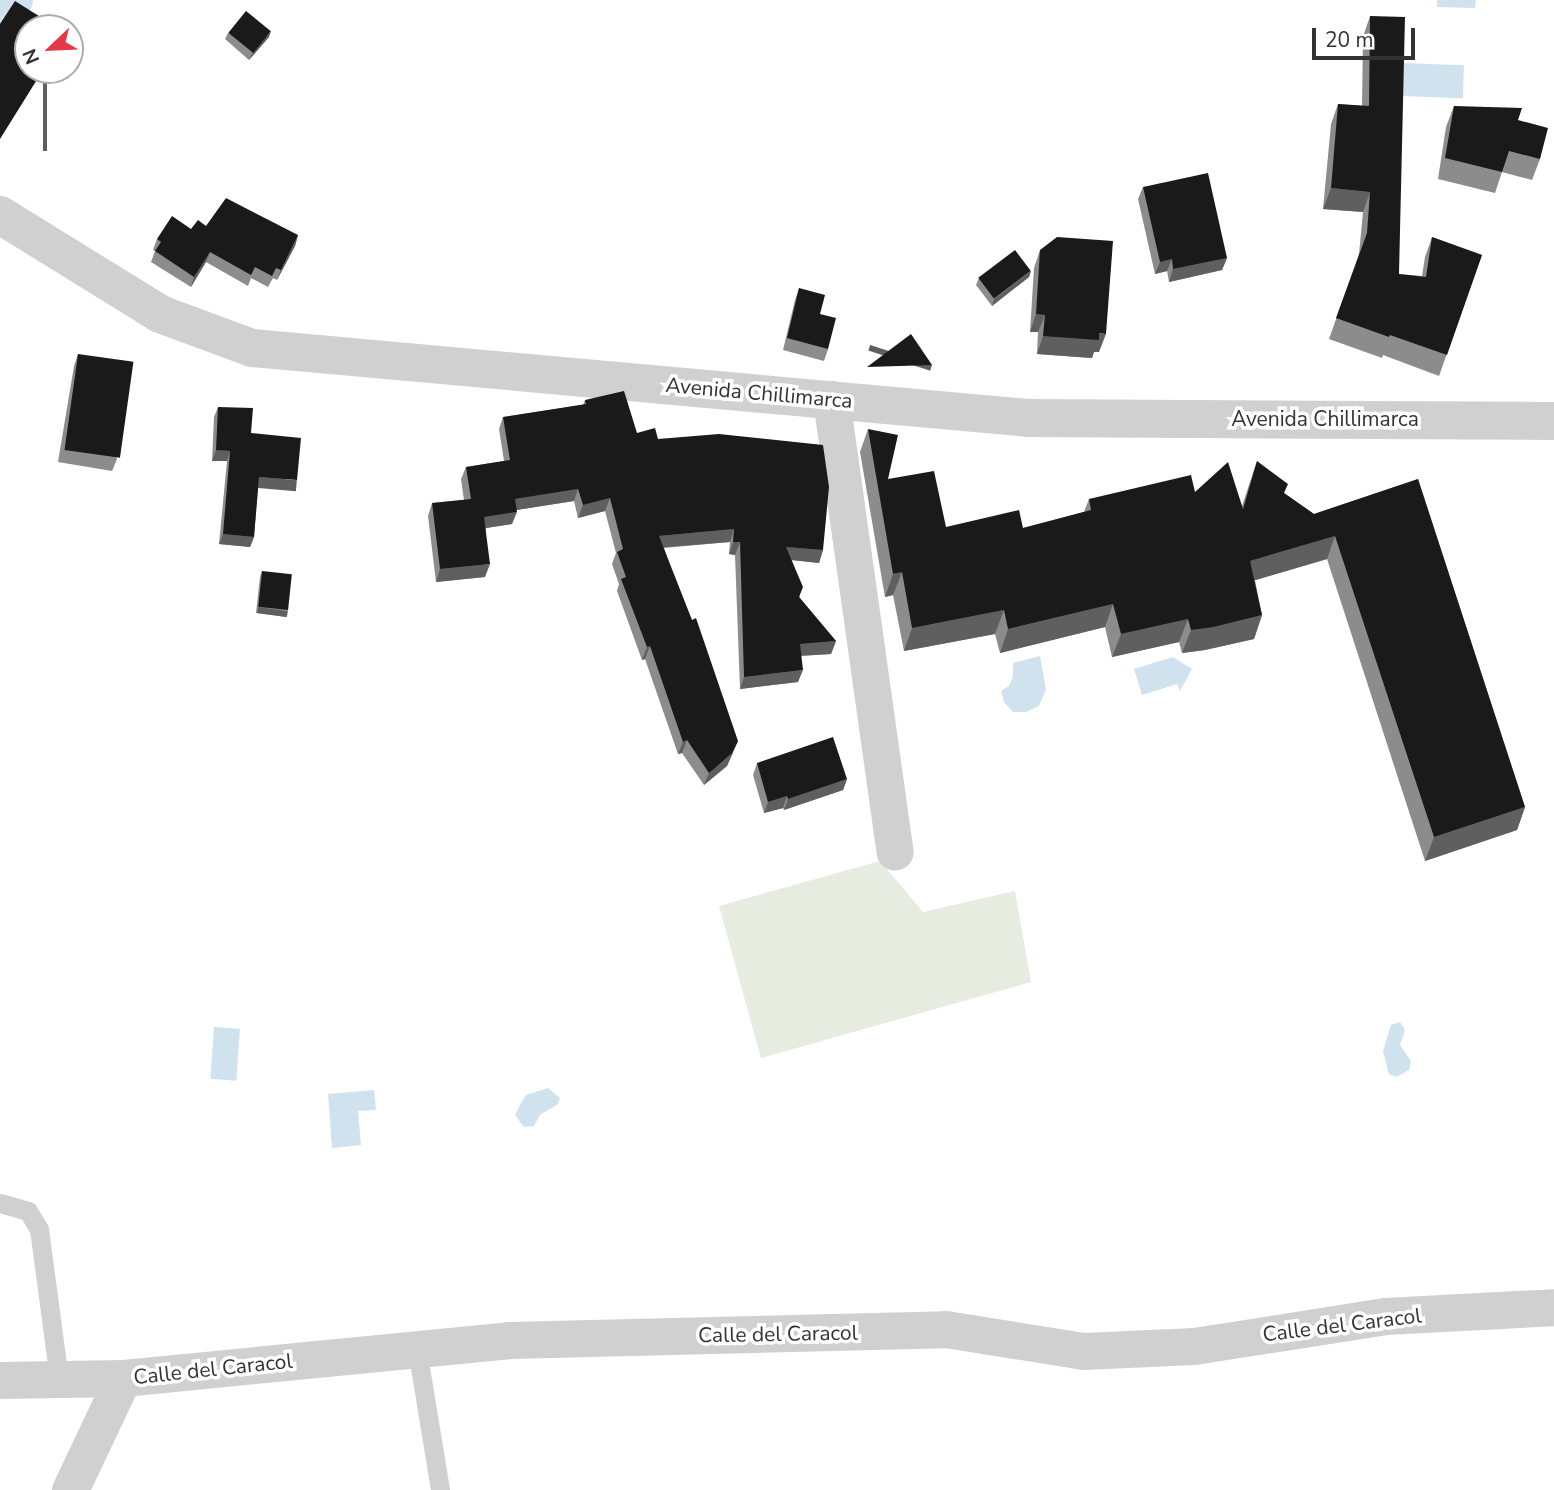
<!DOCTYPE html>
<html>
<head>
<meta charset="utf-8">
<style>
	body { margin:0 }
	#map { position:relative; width:1554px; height:1490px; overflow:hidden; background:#fff; font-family:"Nunito Sans",sans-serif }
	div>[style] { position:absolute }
	.green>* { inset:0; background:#e6ecdf }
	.water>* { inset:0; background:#cfe2ee; transform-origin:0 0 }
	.canal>* { height:37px; margin:-18.5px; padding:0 18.5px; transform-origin:18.5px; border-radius:18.5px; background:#cfe2ee }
	.service>* { height:19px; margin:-9.5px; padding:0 9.5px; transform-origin:9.5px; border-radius:9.5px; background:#d0d0d0 }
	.minor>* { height:37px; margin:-18.5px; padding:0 18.5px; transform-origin:18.5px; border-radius:18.5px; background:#d0d0d0 }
	.tertiary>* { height:38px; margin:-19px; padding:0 19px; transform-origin:19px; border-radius:19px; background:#d0d0d0 }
	.wall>* { inset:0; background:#8c8c8c }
	.shaded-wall>* { inset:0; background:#5f5f5f; transform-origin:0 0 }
	.building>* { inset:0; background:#1a1a1a; transform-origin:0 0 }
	span { translate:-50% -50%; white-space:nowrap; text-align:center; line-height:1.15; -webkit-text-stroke:7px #fff; paint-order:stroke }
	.street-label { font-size:21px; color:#333 }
	.north { position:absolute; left:14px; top:14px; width:70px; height:70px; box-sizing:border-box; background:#fff; border:2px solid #adadad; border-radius:50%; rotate:247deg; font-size:19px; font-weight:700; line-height:28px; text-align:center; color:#333 }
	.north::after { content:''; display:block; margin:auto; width:24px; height:32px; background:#e63946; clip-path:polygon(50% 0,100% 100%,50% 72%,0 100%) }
	.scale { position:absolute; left:1312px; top:28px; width:103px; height:32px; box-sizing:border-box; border:4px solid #333; border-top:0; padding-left:9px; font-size:21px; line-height:24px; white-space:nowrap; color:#333; -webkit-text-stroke:5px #fff; paint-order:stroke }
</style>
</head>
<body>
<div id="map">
	<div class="green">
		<div style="clip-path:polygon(880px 861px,923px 912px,1015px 891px,1031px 982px,761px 1058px,719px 906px)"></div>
	</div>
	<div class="water">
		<div style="clip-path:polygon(1437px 0,1476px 0,1475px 8px,1437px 7px)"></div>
		<div style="left:1402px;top:63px;width:62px;height:33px;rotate:2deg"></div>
		<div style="clip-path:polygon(1040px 656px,1046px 689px,1039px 706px,1026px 712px,1013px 712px,1004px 702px,1001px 691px,1009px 686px,1013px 676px,1013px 663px)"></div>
		<div style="clip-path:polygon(1173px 657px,1192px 669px,1180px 691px,1177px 684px,1142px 695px,1134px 669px)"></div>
		<div style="clip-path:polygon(1400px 1022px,1405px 1030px,1400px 1045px,1411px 1061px,1409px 1070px,1396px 1077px,1389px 1074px,1383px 1051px,1391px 1025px)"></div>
		<div style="left:214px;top:1027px;width:26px;height:52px;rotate:4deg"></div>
		<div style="clip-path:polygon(548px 1088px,560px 1098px,558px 1104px,540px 1115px,534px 1126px,524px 1127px,515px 1115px,521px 1103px,526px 1095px)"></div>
		<div style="clip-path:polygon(374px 1090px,376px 1110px,358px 1111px,361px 1145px,332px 1148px,328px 1094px)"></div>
	</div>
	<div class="canal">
		<div style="left:0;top:8px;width:16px;rotate:-30deg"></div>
	</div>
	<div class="service">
		<div style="left:0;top:1203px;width:29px;rotate:16deg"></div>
		<div style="left:28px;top:1211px;width:21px;rotate:59deg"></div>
		<div style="left:39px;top:1229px;width:151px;rotate:82.4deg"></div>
		<div style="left:417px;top:1349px;width:143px;rotate:80.7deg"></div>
	</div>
	<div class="minor">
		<div style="left:831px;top:399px;width:457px;rotate:82deg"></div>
		<div style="left:0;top:1380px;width:123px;rotate:-0.9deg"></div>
		<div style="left:123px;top:1378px;width:388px;rotate:-5.6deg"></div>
		<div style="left:509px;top:1340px;width:437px;rotate:-1.4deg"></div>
		<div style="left:946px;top:1329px;width:139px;rotate:9.1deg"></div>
		<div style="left:1083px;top:1351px;width:111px;rotate:-2.6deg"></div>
		<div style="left:1194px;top:1346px;width:193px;rotate:-8.9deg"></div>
		<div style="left:1385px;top:1316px;width:169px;rotate:-3deg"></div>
		<div style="left:70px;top:1490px;width:124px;rotate:-64.7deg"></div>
	</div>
	<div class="tertiary">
		<div style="left:0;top:215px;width:188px;rotate:31.7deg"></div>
		<div style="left:160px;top:314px;width:98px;rotate:20.3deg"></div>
		<div style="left:252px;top:348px;width:779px;rotate:5.15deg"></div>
		<div style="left:1028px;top:418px;width:526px;rotate:0.33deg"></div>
	</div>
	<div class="wall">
		<div style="clip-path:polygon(1370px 16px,1399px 274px,1422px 276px,1425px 257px,1432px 237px,1482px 255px,1439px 376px,1383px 355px,1382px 358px,1329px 339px,1359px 254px,1363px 212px,1323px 209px,1331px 124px,1338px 104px,1362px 106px,1363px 37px)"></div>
		<div style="clip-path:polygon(228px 33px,269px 37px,249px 60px,225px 39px)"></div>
		<div style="clip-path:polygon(1454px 106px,1518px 120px,1540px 159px,1532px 180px,1502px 172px,1495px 193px,1438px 179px,1446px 127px)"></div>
		<div style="clip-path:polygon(1143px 187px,1227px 258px,1222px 270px,1169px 282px,1167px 271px,1155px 274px,1138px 199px)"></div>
		<div style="clip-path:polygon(206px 226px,298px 235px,295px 246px,277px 280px,273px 278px,268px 287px,251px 278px,248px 286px,206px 262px,191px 287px,151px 262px,155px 251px,153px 250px,157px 239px)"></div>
		<div style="clip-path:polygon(1040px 250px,1099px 352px,1094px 352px,1092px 358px,1037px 354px,1038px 332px,1030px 332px,1034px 268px)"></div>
		<div style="clip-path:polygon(1031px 271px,1029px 277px,992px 306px,976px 285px,979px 278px)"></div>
		<div style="clip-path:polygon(799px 288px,820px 314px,828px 349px,824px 361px,783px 350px,795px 300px)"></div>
		<div style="clip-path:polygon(78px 354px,117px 459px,112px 471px,58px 462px,74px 366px)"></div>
		<div style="clip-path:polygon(585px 400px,637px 433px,658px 439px,823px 550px,819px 563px,792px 560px,800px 598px,836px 641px,831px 654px,801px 656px,798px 682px,740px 689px,735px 555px,729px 554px,730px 542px,664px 548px,733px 753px,727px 766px,704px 785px,682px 753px,678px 754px,645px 659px,642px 660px,617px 591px,619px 584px,612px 564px,616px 553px,605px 511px,578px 518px,574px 501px,516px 510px,512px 524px,486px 528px,485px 577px,436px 582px,428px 516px,432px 503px,464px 500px,461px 479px,466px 467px,504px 461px,499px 429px,503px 417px,583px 405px)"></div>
		<div style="clip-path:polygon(218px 407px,251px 433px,294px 490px,258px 487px,254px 537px,250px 547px,219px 544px,227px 461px,212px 461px,214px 417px)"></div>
		<div style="clip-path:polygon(868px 429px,888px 479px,946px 527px,1023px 528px,1084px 512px,1089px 499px,1195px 492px,1242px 506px,1257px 461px,1284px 493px,1314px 514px,1418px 479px,1525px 807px,1517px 830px,1425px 861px,1327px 559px,1255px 580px,1262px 615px,1254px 639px,1205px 650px,1182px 653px,1179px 642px,1112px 657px,1105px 627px,1000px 653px,995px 634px,904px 651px,893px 595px,885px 597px,860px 452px)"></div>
		<div style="clip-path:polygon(262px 571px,288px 611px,286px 617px,256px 613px,260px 577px)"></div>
		<div style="clip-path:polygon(757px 763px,847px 779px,843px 790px,784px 810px,783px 808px,764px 813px,753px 775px)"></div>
	</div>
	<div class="shaded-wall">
		<div style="clip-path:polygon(271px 31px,269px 37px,249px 60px,252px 54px)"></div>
		<div style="left:43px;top:70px;width:4px;height:81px"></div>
		<div style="clip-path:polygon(1331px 188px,1370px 192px,1363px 212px,1323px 209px)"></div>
		<div style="clip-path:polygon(298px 235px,295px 246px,277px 280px,281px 270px)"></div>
		<div style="clip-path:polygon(210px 252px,206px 262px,191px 287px,194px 277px)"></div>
		<div style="clip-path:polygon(1227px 258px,1222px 270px,1169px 282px,1173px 269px)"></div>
		<div style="clip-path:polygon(1172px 259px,1167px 271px,1155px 274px,1160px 262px)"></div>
		<div style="clip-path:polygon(1031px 271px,1029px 277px,992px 306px,994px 299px)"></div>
		<div style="clip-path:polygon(1036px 314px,1045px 315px,1038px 332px,1030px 332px)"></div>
		<div style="clip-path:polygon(1099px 333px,1106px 334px,1099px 352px,1094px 352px,1092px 358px,1037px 354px,1043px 336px)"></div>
		<div style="left:932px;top:365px;width:6px;height:65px;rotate:108deg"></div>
		<div style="clip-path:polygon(216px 450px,230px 451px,227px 461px,212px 461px)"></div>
		<div style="left:259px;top:477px;width:38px;height:11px;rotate:5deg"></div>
		<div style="clip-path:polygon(578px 489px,574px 501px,510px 511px,515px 499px)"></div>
		<div style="clip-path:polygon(610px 498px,605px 511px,578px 518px,583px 505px)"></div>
		<div style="clip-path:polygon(517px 512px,512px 524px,480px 529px,484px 517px)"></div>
		<div style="clip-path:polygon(734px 529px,730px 542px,654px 548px,659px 536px)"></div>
		<div style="clip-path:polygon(223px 534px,254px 537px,250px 547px,219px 544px)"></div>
		<div style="clip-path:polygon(1335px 536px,1327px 559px,1242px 584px,1250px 561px)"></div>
		<div style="clip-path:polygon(733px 542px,740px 542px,735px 555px,729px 554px)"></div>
		<div style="clip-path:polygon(786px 547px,823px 550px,819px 563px,782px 559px)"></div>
		<div style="clip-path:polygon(490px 564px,485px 577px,436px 582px,440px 569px)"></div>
		<div style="clip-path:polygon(902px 572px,893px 595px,885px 597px,893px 574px)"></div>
		<div style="clip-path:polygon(1113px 604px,1105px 627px,1000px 653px,1008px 629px)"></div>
		<div style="left:258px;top:607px;width:30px;height:6px;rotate:8deg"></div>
		<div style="clip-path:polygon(1004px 610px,995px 634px,904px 651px,912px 628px)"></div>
		<div style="clip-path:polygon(1262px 615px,1254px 639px,1205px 650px,1182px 653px,1191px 630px)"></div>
		<div style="clip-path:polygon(1188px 619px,1179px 642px,1112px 657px,1121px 634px)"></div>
		<div style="clip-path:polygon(836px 641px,831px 654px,795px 656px,800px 644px)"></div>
		<div style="clip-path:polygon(650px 646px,645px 659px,642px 660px,647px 647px)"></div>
		<div style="clip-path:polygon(803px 670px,798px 682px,740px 689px,744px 677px)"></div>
		<div style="clip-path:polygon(687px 740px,682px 753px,678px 754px,683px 742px)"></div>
		<div style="clip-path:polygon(738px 741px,727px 766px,704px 785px,709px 773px)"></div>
		<div style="clip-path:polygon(847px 779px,843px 790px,784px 810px,788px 799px)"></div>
		<div style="clip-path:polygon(787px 796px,783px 808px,764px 813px,768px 802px)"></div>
		<div style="clip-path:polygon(1525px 807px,1517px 830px,1425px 861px,1434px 837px)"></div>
	</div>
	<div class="building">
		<div style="clip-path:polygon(15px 1px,58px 28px,28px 28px,28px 70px,43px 70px,0 139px,0 24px)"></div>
		<div style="left:246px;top:11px;width:32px;height:28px;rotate:39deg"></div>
		<div style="clip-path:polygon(1370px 16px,1405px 17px,1399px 274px,1426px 277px,1432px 237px,1482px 255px,1447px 355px,1390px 335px,1389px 337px,1336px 318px,1367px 233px,1370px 192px,1331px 188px,1338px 104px,1369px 106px)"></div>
		<div style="clip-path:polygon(1454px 106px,1522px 108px,1518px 120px,1548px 128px,1540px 159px,1509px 151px,1502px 172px,1445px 158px)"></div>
		<div style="clip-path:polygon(1208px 173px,1227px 258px,1173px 269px,1172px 259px,1160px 262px,1143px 187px)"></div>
		<div style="clip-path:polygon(226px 198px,298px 235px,281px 270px,276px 268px,272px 276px,255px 267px,251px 275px,210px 252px,194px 277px,155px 251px,161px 242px,157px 239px,172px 216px,191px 229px,198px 220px,206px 226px)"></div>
		<div style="clip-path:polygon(1057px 237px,1113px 241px,1106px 334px,1099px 333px,1099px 340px,1043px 336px,1045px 315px,1036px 314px,1040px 250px)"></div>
		<div style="left:1015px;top:250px;width:26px;height:46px;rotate:53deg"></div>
		<div style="clip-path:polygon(799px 288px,825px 295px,820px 314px,836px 318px,828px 349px,787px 338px)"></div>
		<div style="clip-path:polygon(911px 334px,932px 365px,867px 367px)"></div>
		<div style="left:78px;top:354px;width:56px;height:97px;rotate:8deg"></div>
		<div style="clip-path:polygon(624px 391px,637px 433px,655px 428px,658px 439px,719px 434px,823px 445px,829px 487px,823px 550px,786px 547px,803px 587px,799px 597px,836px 641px,800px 644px,803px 670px,744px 677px,740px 542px,733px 542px,734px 529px,659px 536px,692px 620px,696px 618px,738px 741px,732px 753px,709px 773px,687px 740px,683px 742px,650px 646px,647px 647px,621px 579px,626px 577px,617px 552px,623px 549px,610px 498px,583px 505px,578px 489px,515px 499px,517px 512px,484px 517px,490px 564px,440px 569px,432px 503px,471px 499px,466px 467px,510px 460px,503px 417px,586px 404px,585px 400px)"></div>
		<div style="clip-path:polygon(218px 407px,253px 408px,251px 433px,301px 438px,297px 480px,259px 477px,254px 537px,223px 534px,230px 451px,216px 450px)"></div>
		<div style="clip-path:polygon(868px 429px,898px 435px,888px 479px,934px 471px,946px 527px,1019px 510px,1023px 528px,1091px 510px,1089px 499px,1191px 475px,1195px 492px,1228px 462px,1243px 509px,1257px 461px,1288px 484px,1284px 493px,1314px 514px,1418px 479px,1525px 807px,1434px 837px,1335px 536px,1250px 561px,1262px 615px,1213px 627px,1191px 630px,1188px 619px,1121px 634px,1113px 604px,1008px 629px,1004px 610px,912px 628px,902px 572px,893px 574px)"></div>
		<div style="left:262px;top:571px;width:30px;height:36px;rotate:6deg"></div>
		<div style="clip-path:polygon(833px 737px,847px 779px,788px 799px,787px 796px,768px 802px,757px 763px)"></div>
	</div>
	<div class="street-label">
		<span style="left:759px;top:393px;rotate:5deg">Avenida Chillimarca</span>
		<span style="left:1325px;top:419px">Avenida Chillimarca</span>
		<span style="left:1342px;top:1325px;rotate:-7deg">Calle del Caracol</span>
		<span style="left:778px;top:1334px;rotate:-1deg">Calle del Caracol</span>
		<span style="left:213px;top:1369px;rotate:-6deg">Calle del Caracol</span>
	</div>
	<div class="north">N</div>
	<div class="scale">20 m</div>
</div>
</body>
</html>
